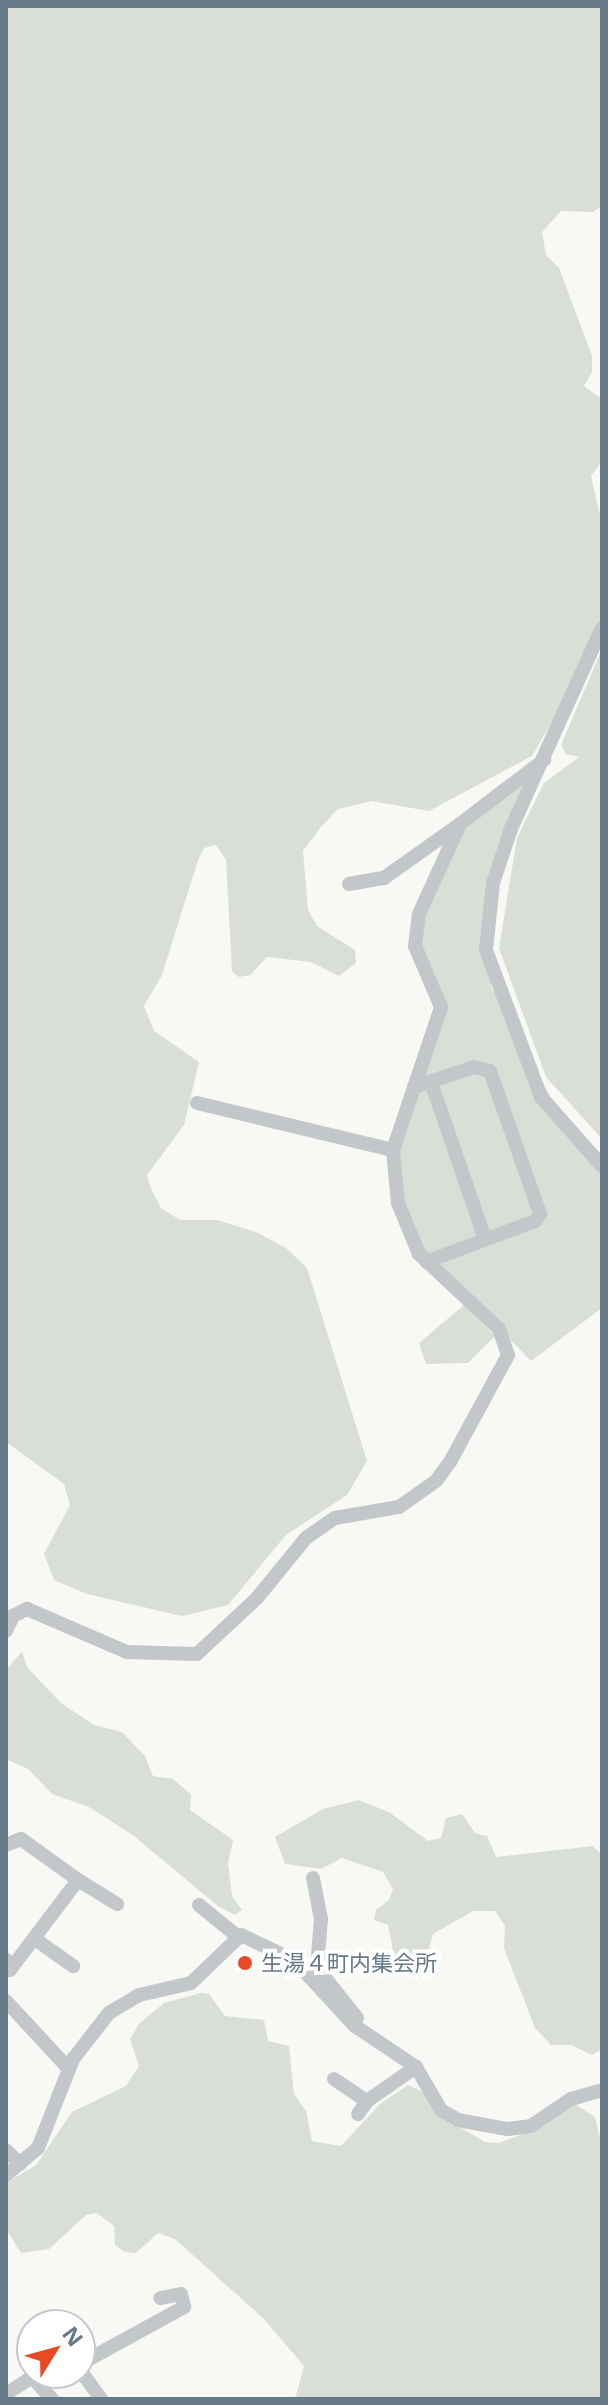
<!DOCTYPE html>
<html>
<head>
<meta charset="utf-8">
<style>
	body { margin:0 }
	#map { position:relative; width:608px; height:2405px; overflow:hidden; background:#f8f8f5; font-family:"Open Sans","Noto Sans JP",sans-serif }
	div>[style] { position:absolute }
	.green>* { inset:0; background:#d9dfd6 }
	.street>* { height:14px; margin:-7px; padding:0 7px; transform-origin:7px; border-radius:7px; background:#c3c7ca }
	.dots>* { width:22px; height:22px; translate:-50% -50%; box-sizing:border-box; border:4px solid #fff; border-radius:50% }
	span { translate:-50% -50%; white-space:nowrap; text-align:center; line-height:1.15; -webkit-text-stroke:8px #fff; paint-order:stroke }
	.poi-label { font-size:22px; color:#667986 }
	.left { translate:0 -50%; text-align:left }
	.frame { position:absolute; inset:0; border:8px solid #667986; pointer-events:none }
	.north { position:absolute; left:16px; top:2309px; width:80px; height:80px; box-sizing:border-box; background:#fff; border:2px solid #c2c9cf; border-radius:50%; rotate:53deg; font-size:22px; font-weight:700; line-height:32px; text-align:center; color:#667986 }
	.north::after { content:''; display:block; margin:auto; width:28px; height:36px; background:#e74a25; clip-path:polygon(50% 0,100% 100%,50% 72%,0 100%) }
</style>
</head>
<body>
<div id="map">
	<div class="green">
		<div style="clip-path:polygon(6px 6px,602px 6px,602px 206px,593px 212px,561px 211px,542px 232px,546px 255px,559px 268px,592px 356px,592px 372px,584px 386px,602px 399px,602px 461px,591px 476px,602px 524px,602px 617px,573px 686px,532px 756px,429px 811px,372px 801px,338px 809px,321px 827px,303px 851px,308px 910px,317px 926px,355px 950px,356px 963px,339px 976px,311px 962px,267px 957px,250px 975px,239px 977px,232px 971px,226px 860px,216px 845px,204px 848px,198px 860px,162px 975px,144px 1006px,154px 1031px,199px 1062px,184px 1125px,147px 1175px,151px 1189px,161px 1208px,180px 1220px,218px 1220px,258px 1233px,286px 1248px,307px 1268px,367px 1461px,347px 1495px,286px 1535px,228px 1605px,182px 1616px,87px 1594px,54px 1580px,44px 1554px,70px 1505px,64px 1484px,6px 1442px)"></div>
		<div style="clip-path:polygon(602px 649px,602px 1139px,546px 1077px,499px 948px,517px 838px,544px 783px,579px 757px,566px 754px,561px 745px)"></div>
		<div style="clip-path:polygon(536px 764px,487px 922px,491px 987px,569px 1131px,602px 1167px,602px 1308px,531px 1361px,418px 1246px,398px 1189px,398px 1142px,444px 1007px,418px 951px,425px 910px,467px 821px)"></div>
		<div style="clip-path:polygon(464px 1305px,495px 1336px,468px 1363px,426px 1364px,419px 1343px)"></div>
		<div style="clip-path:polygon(22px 1651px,27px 1667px,61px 1703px,94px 1725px,122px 1732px,145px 1756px,153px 1776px,173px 1779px,191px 1794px,190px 1810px,233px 1840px,228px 1863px,232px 1896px,242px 1910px,235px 1915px,218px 1906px,134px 1836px,89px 1807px,52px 1794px,28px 1769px,6px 1759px,6px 1670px)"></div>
		<div style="clip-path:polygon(358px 1800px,389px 1812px,428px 1841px,441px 1838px,446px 1818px,462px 1814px,475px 1833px,487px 1836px,496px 1857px,593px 1846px,602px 1855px,602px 2049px,592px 2055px,571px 2045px,551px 2045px,535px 2028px,504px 1948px,505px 1926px,495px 1911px,473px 1911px,433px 1934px,429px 1949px,402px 1972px,396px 1965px,388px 1925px,374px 1920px,376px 1910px,389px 1900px,393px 1889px,383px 1872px,342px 1858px,321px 1869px,285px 1864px,275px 1837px,323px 1809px)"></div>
		<div style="clip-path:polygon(201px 1993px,209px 1994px,225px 2016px,264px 2020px,268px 2041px,289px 2046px,294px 2094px,306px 2111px,312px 2141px,341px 2146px,380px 2104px,408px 2085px,423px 2092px,437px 2114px,485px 2142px,499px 2143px,525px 2133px,576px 2105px,595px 2117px,602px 2146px,602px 2399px,295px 2399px,304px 2366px,264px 2319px,175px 2239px,158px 2233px,136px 2253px,125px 2252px,115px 2245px,114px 2226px,97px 2213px,86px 2215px,49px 2249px,21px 2253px,6px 2229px,6px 2183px,36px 2165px,72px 2112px,126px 2086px,139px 2066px,130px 2039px,139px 2024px,164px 2003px)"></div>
	</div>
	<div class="street">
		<div style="left:602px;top:628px;width:221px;rotate:114.4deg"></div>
		<div style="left:511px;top:829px;width:57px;rotate:108.4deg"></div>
		<div style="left:493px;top:883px;width:67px;rotate:96deg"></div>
		<div style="left:486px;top:950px;width:157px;rotate:69.5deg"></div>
		<div style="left:541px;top:1097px;width:92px;rotate:48.5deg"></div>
		<div style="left:349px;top:884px;width:36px;rotate:-10deg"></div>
		<div style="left:384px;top:878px;width:93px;rotate:-35.4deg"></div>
		<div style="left:431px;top:1082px;width:166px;rotate:71deg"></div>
		<div style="left:414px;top:1087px;width:63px;rotate:-18.4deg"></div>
		<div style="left:474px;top:1067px;width:16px;rotate:14deg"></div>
		<div style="left:490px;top:1071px;width:151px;rotate:70.7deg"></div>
		<div style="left:540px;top:1214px;width:9px;rotate:126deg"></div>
		<div style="left:535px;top:1221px;width:116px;rotate:159.4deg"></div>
		<div style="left:197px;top:1103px;width:202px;rotate:13.5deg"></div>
		<div style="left:6px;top:1631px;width:17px;rotate:-65deg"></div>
		<div style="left:13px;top:1616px;width:16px;rotate:-27deg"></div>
		<div style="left:27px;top:1609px;width:109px;rotate:23.3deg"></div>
		<div style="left:127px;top:1652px;width:70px;rotate:1.6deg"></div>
		<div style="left:197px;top:1654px;width:82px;rotate:-43deg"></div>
		<div style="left:257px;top:1598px;width:77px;rotate:-50.8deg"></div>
		<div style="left:306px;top:1538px;width:35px;rotate:-35deg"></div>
		<div style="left:335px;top:1518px;width:65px;rotate:-9.8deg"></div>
		<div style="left:399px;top:1507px;width:45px;rotate:-35.1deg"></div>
		<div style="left:436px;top:1481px;width:24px;rotate:-54deg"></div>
		<div style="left:450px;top:1462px;width:122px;rotate:-61.5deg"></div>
		<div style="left:508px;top:1355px;width:28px;rotate:-109deg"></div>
		<div style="left:499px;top:1329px;width:110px;rotate:-136.8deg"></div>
		<div style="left:419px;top:1254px;width:55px;rotate:-112.4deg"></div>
		<div style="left:398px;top:1203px;width:53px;rotate:-95.4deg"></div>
		<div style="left:393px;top:1150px;width:151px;rotate:-71.4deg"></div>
		<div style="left:441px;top:1007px;width:66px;rotate:-113.1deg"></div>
		<div style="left:415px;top:946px;width:32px;rotate:-83deg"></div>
		<div style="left:419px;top:914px;width:99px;rotate:-65.5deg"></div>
		<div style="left:460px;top:824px;width:106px;rotate:-37.3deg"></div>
		<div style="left:6px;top:1845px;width:16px;rotate:-22deg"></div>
		<div style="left:21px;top:1839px;width:70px;rotate:35.7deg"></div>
		<div style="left:78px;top:1880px;width:113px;rotate:127.1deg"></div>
		<div style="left:10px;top:1970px;width:11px;rotate:-112deg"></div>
		<div style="left:313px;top:1878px;width:42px;rotate:79deg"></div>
		<div style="left:321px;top:1919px;width:49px;rotate:94.7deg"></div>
		<div style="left:317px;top:1968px;width:64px;rotate:51.3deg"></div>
		<div style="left:78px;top:1880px;width:46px;rotate:31.6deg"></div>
		<div style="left:199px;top:1905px;width:49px;rotate:39.2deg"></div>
		<div style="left:35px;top:1939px;width:47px;rotate:35.4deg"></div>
		<div style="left:6px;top:2001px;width:91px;rotate:47.2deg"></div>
		<div style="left:334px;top:2079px;width:40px;rotate:34deg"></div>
		<div style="left:367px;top:2101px;width:60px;rotate:-34.8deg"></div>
		<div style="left:358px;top:2114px;width:16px;rotate:-55deg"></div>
		<div style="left:6px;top:2150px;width:20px;rotate:45deg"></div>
		<div style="left:6px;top:2175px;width:42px;rotate:-40.2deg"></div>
		<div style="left:38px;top:2148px;width:96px;rotate:-68.5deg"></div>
		<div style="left:73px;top:2059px;width:58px;rotate:-52deg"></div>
		<div style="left:109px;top:2013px;width:35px;rotate:-31deg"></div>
		<div style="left:139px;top:1995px;width:53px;rotate:-13deg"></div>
		<div style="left:191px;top:1983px;width:69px;rotate:-43.8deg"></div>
		<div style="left:241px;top:1935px;width:59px;rotate:25.3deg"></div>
		<div style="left:294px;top:1960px;width:90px;rotate:47.3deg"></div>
		<div style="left:355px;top:2026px;width:73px;rotate:33.9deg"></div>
		<div style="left:416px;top:2067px;width:50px;rotate:59.8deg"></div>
		<div style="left:441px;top:2110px;width:20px;rotate:30deg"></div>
		<div style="left:458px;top:2120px;width:50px;rotate:10.4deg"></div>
		<div style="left:507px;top:2129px;width:24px;rotate:-7deg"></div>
		<div style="left:531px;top:2126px;width:48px;rotate:-34deg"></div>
		<div style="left:571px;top:2099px;width:32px;rotate:-16deg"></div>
		<div style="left:80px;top:2364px;width:119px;rotate:-28.7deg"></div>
		<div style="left:184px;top:2307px;width:13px;rotate:-103deg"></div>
		<div style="left:181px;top:2294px;width:21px;rotate:169deg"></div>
		<div style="left:80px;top:2370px;width:36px;rotate:54deg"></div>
		<div style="left:6px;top:2394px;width:31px;rotate:-33deg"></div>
		<div style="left:32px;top:2377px;width:30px;rotate:48deg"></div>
	</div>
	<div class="dots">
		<div style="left:245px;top:1963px;background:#e74a25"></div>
	</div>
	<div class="poi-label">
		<span class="left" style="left:261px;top:1963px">生湯４町内集会所</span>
	</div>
	<div class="frame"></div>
	<div class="north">N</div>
</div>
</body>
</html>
